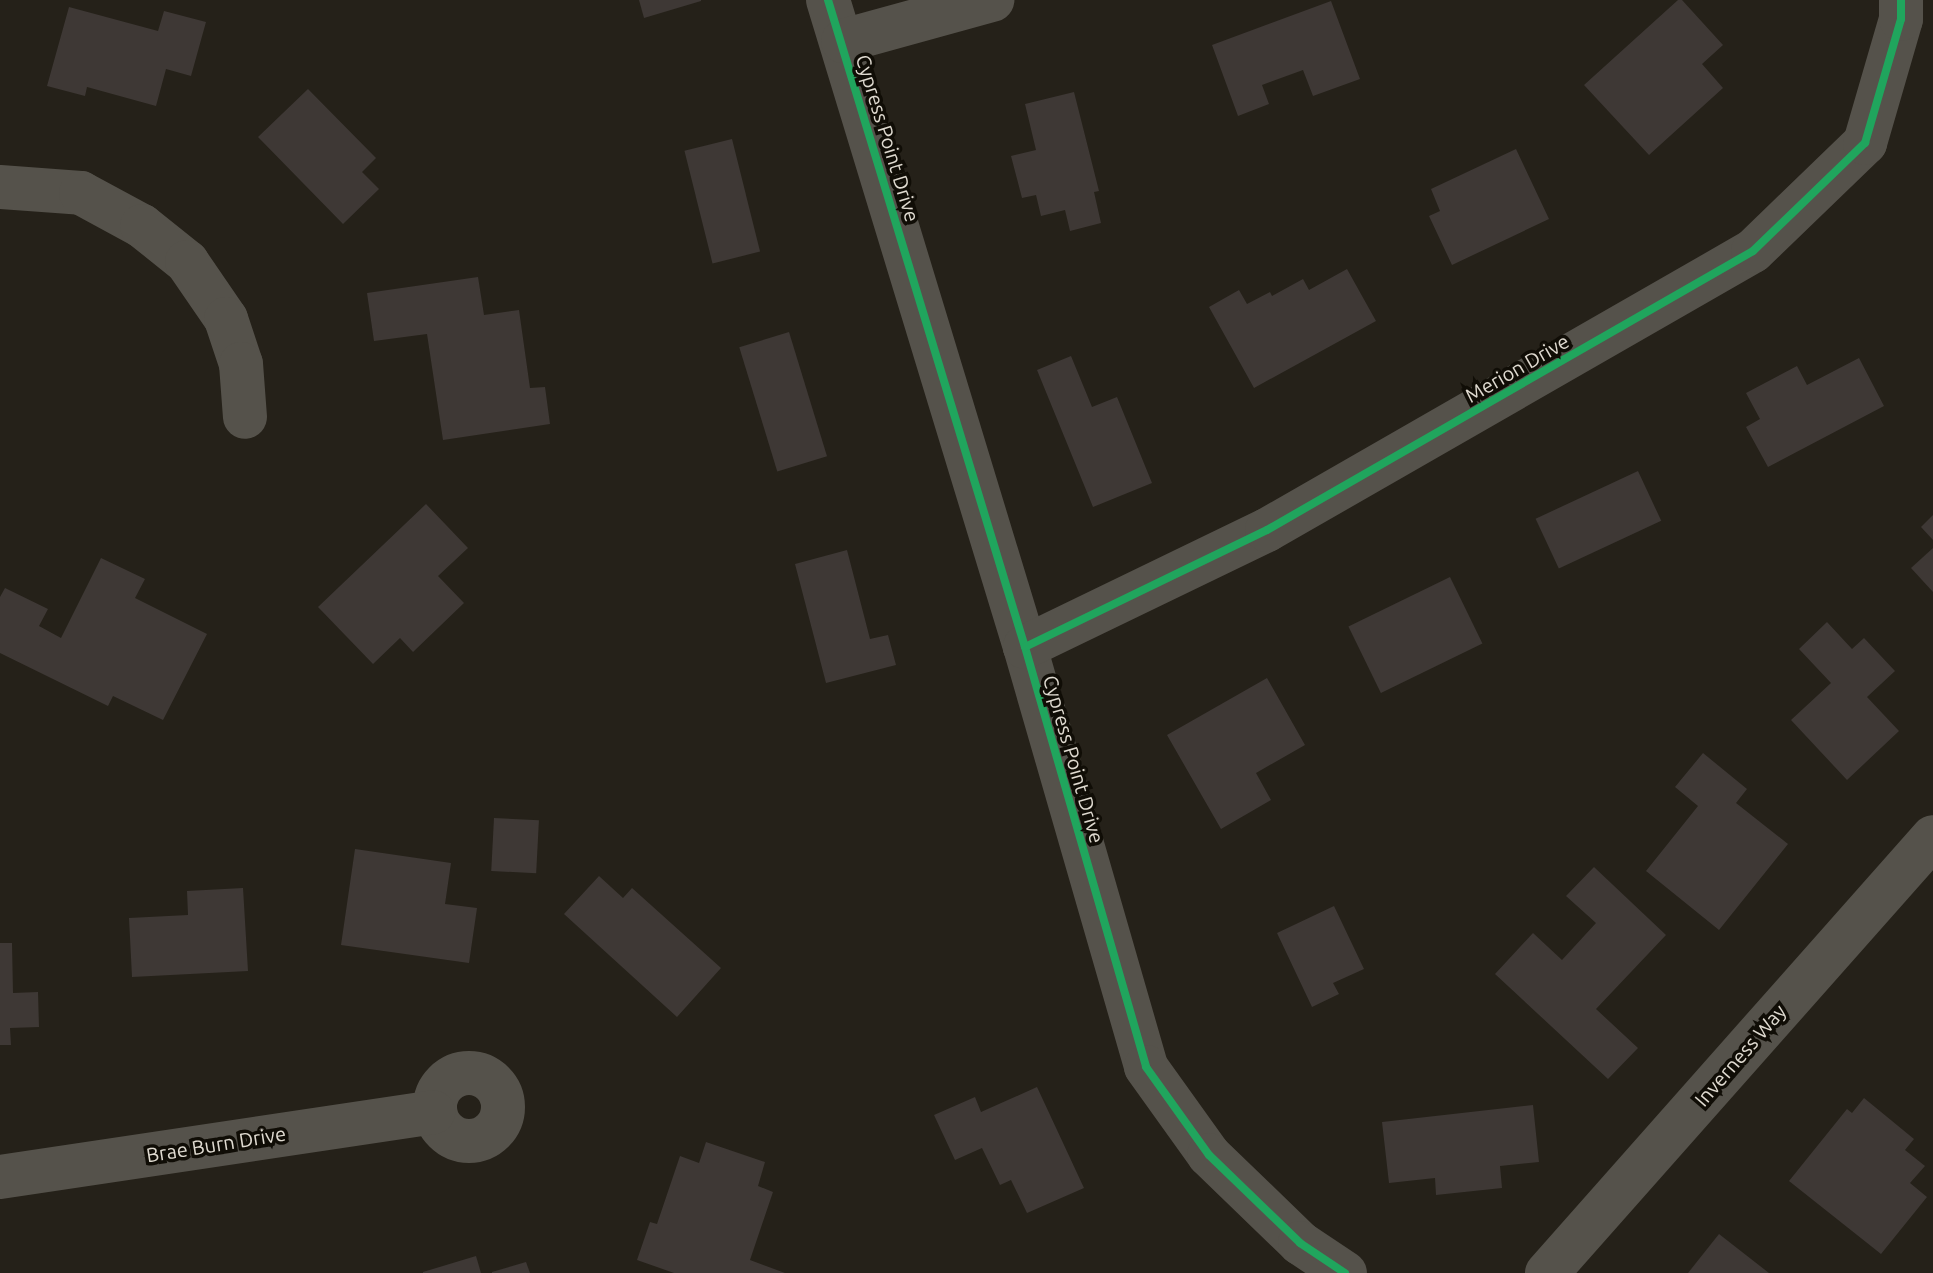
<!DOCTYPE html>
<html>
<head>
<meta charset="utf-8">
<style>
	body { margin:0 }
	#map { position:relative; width:1933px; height:1273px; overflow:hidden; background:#252119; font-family:Ubuntu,sans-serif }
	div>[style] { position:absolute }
	.building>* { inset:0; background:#3e3835; transform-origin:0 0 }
	.minor>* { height:44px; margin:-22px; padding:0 22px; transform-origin:22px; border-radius:22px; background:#55524b }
	.minor>.ring { margin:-22px; padding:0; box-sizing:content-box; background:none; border:44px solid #55524b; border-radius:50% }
	.cycleway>* { height:8px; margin:-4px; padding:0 4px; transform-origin:4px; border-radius:4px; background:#20a55d }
	span { translate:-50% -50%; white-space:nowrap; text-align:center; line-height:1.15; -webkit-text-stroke:7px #100d06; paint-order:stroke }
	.street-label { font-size:20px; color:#e0dbd1 }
</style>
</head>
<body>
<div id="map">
	<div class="building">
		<div style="clip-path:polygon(639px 0,701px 0,701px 1px,644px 18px)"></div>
		<div style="clip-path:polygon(1678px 0,1682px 0,1723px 45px,1702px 64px,1723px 88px,1649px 155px,1584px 85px)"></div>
		<div style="clip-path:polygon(1331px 1px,1360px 79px,1313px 96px,1303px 70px,1262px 85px,1269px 104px,1238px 116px,1212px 45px)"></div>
		<div style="clip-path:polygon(69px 7px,158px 31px,164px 11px,206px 22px,191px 76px,166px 69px,156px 106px,87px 87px,85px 96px,47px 86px)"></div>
		<div style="clip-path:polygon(308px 89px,376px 158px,362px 172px,379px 189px,343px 224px,258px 137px)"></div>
		<div style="clip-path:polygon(1074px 92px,1099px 191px,1094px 192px,1101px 223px,1070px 231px,1065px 210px,1041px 216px,1036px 195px,1022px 198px,1011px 156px,1036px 150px,1025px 104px)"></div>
		<div style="left:732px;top:139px;width:116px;height:49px;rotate:76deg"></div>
		<div style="clip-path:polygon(1516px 149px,1549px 219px,1452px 265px,1429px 216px,1440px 211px,1431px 189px)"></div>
		<div style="clip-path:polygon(1347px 269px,1376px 321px,1254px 388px,1209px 307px,1239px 290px,1247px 304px,1270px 292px,1272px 296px,1303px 279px,1309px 290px)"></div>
		<div style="clip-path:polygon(478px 277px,484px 315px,519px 310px,530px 388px,545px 387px,550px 424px,443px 440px,427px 334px,374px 341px,367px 293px)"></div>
		<div style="left:789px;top:332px;width:130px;height:52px;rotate:73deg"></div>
		<div style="clip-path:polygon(1071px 356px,1092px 407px,1117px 397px,1152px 483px,1093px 507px,1037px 370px)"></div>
		<div style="clip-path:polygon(1859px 358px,1884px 406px,1768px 467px,1746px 427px,1760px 419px,1746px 393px,1797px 366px,1807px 385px)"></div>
		<div style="left:1638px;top:471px;width:55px;height:113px;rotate:65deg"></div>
		<div style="clip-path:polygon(426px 504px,468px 548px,438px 576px,464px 603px,413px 652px,400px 638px,373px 664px,318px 607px)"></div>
		<div style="clip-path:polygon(1933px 515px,1933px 540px,1921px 527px)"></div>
		<div style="clip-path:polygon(1933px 548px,1933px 592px,1911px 568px)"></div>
		<div style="clip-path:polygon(847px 550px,870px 639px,888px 635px,896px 665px,826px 683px,795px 564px)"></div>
		<div style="clip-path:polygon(101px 558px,145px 579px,135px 598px,207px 634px,163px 720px,113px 696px,108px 706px,0 653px,0 597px,5px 588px,48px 609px,39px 626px,61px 638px)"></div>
		<div style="left:1450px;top:577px;width:74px;height:113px;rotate:64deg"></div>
		<div style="clip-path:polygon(1827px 622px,1852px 649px,1864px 638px,1895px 671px,1867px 697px,1899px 731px,1847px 780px,1791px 720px,1831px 683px,1799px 649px)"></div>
		<div style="clip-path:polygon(1267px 678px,1305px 745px,1256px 773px,1271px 800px,1221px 829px,1167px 735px)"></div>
		<div style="clip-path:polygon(1703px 753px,1747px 789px,1736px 803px,1788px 844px,1719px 930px,1646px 871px,1698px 806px,1675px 787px)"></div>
		<div style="left:494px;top:818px;width:45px;height:53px;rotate:3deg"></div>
		<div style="clip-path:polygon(355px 849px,451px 863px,445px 904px,477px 908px,469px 963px,341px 945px)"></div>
		<div style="clip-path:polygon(1594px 867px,1666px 935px,1596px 1009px,1638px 1048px,1608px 1079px,1495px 974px,1533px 933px,1562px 960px,1596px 923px,1566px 896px)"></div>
		<div style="clip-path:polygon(599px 876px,623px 898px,632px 888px,721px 968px,677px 1017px,564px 914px)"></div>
		<div style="clip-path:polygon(243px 888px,248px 971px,132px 977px,129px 918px,188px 915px,187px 891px)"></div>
		<div style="clip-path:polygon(1334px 906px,1364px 969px,1333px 983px,1339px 994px,1312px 1007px,1277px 933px)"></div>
		<div style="clip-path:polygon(0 943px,12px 943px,13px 993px,38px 992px,39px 1027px,10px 1028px,11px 1045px,0 1045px)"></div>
		<div style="clip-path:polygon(1037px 1087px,1084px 1188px,1027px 1213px,1011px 1180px,1000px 1185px,982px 1148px,955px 1160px,934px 1115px,975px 1097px,981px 1112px)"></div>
		<div style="clip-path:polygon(1864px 1098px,1914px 1139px,1905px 1150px,1925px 1166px,1910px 1183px,1927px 1197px,1881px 1254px,1789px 1181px,1847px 1109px,1852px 1113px)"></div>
		<div style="clip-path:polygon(1533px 1105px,1539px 1162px,1500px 1166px,1502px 1188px,1436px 1195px,1435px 1178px,1389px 1183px,1382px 1122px)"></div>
		<div style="clip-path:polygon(706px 1142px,765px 1162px,758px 1186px,773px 1192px,750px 1260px,785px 1273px,674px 1273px,637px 1260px,650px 1222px,657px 1224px,680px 1156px,699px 1163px)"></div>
		<div style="clip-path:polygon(1719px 1234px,1769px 1273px,1688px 1273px)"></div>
		<div style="clip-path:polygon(476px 1256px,481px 1273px,423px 1273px,423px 1272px)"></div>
		<div style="clip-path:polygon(526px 1262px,530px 1273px,492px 1273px,492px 1272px)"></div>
	</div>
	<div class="minor">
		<div style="left:828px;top:0;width:676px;rotate:73.07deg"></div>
		<div style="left:1025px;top:647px;width:437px;rotate:73.9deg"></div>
		<div style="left:1146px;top:1067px;width:108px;rotate:54.4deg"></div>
		<div style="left:1209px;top:1155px;width:127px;rotate:44deg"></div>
		<div style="left:1300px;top:1243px;width:54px;rotate:33.7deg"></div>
		<div style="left:843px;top:41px;width:155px;rotate:-15.4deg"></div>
		<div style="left:0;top:187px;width:81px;rotate:4.2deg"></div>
		<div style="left:81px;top:193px;width:69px;rotate:28.4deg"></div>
		<div style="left:142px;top:226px;width:58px;rotate:38.7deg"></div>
		<div style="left:187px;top:262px;width:69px;rotate:55.6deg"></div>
		<div style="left:226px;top:319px;width:47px;rotate:71.6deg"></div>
		<div style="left:241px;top:364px;width:53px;rotate:85.7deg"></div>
		<div style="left:1025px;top:647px;width:269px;rotate:-25.8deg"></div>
		<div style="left:1267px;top:530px;width:560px;rotate:-29.86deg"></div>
		<div style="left:1753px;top:251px;width:156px;rotate:-44deg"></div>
		<div style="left:1865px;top:143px;width:129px;rotate:-73.8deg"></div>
		<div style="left:1901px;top:19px;width:19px;rotate:-90deg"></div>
		<div class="ring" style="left:435px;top:1073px;width:24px;height:24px"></div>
		<div style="left:0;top:1177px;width:438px;rotate:-8.5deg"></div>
		<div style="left:1547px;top:1273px;width:582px;rotate:-48.48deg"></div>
	</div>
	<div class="cycleway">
		<div style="left:828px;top:0;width:676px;rotate:73.07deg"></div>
		<div style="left:1025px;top:647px;width:437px;rotate:73.9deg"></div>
		<div style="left:1146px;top:1067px;width:108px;rotate:54.4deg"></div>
		<div style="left:1209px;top:1155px;width:127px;rotate:44deg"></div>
		<div style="left:1300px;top:1243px;width:54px;rotate:33.7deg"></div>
		<div style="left:1025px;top:647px;width:269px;rotate:-25.8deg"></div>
		<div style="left:1267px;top:530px;width:560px;rotate:-29.86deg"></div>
		<div style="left:1753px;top:251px;width:156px;rotate:-44deg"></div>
		<div style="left:1865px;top:143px;width:129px;rotate:-73.8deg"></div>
		<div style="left:1901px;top:19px;width:19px;rotate:-90deg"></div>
	</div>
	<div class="street-label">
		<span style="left:888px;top:138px;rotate:73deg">Cypress Point Drive</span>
		<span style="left:1517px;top:368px;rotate:-30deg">Merion Drive</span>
		<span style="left:1074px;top:759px;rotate:74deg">Cypress Point Drive</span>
		<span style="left:1740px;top:1055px;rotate:-49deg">Inverness Way</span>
		<span style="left:216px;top:1144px;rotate:-9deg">Brae Burn Drive</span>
	</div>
</div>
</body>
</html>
